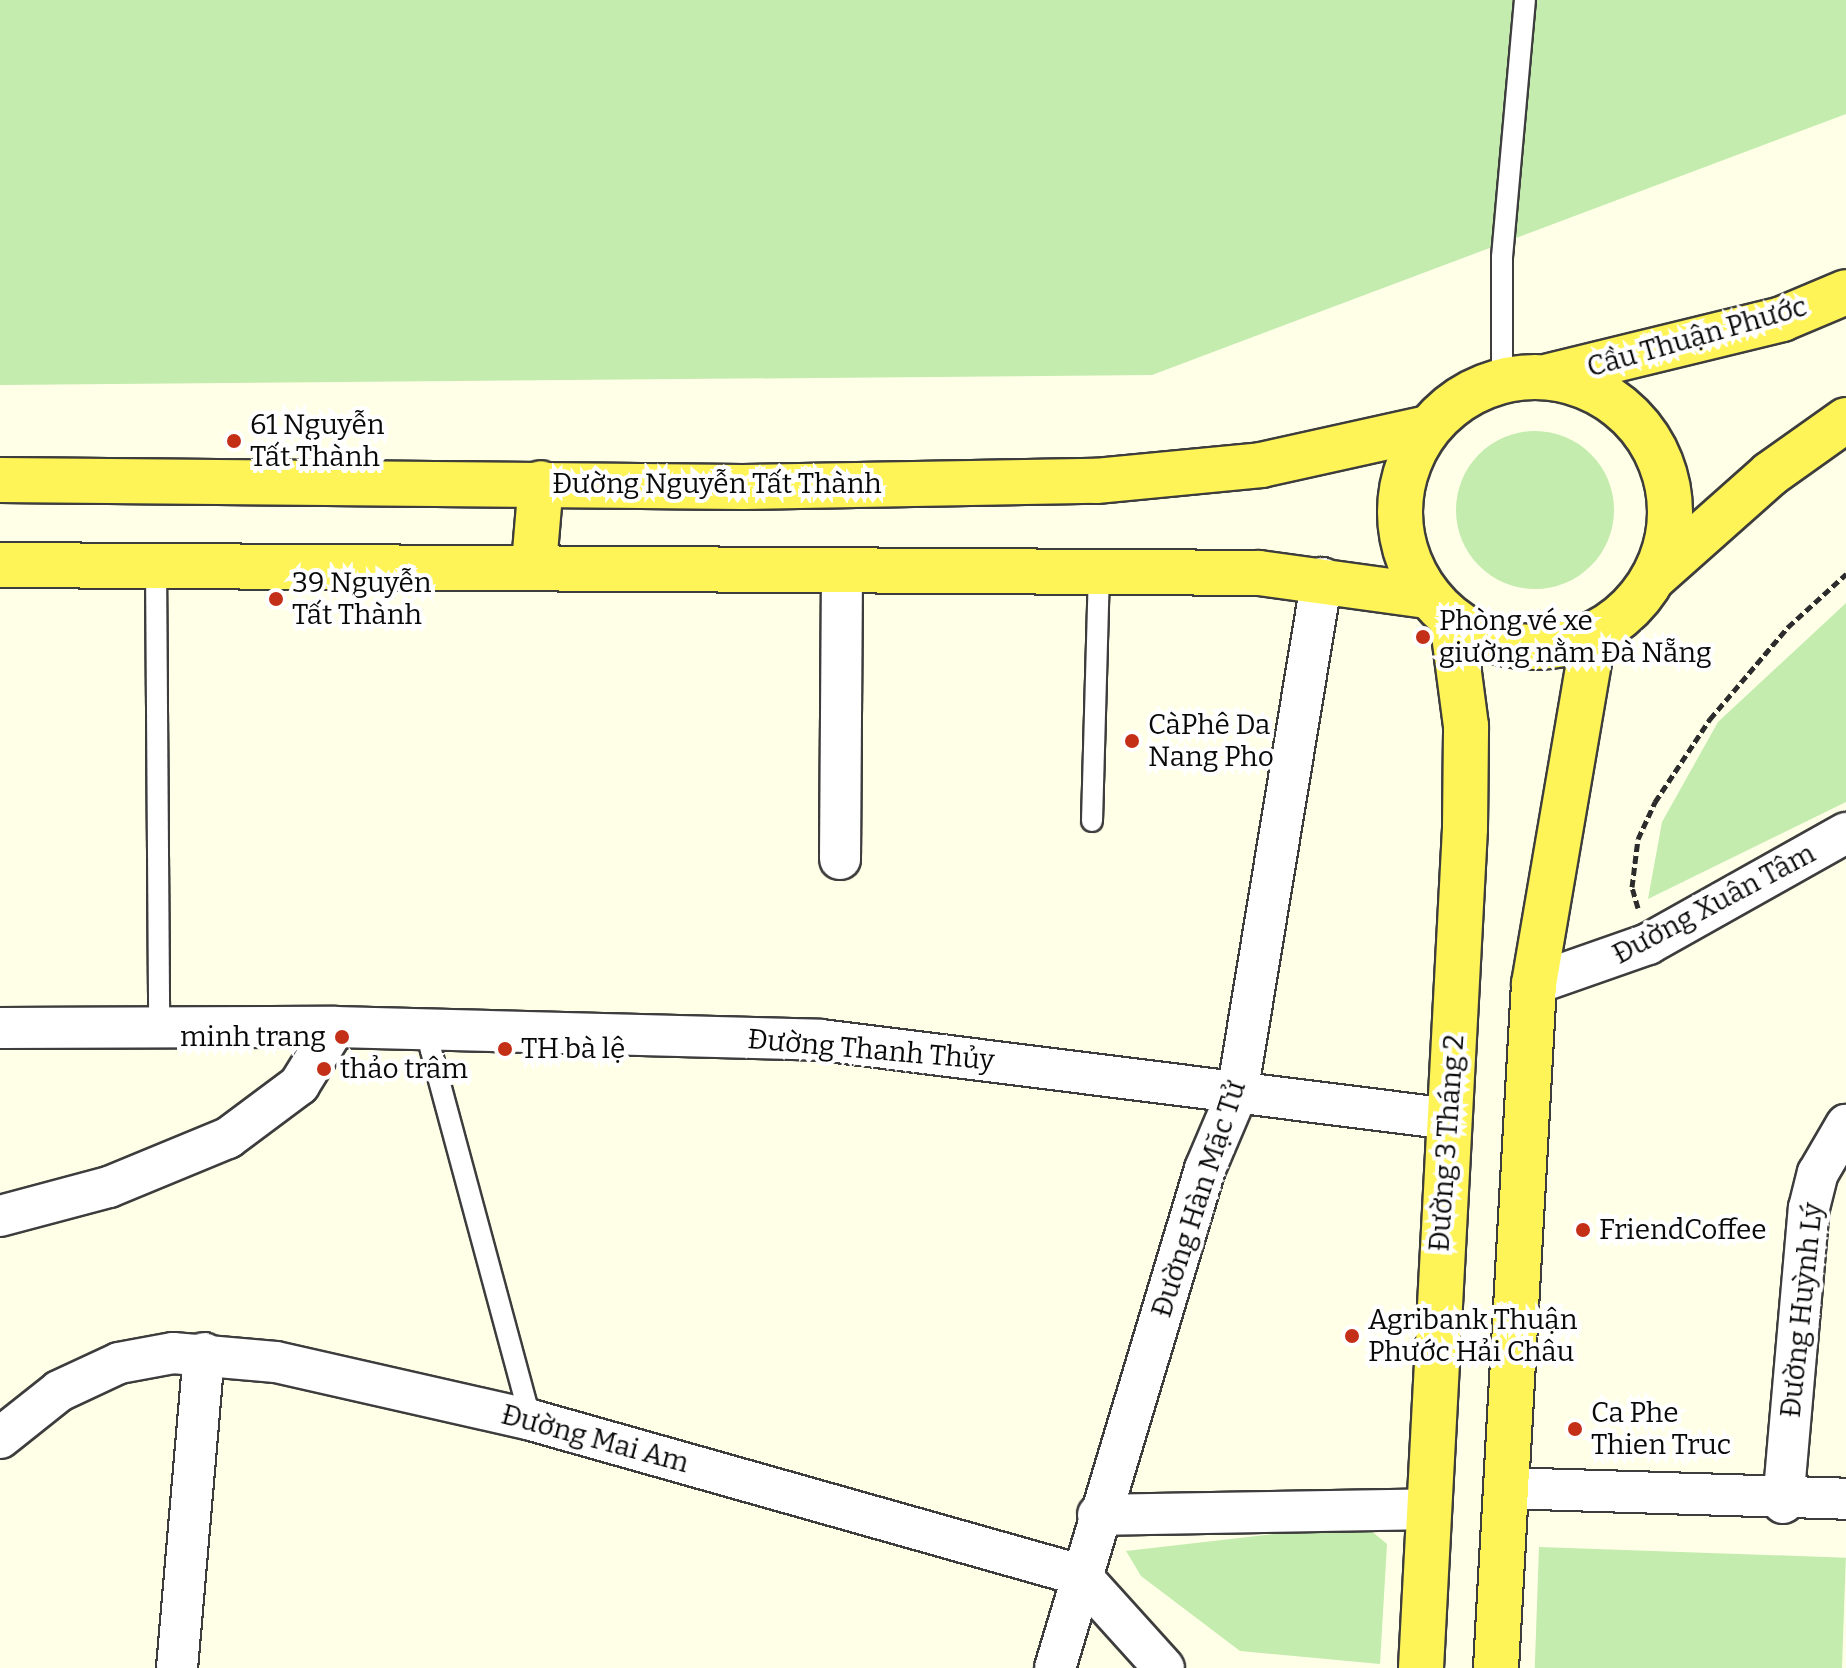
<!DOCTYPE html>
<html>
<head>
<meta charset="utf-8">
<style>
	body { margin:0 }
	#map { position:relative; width:1846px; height:1668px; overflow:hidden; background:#ffffe7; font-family:Bitter,serif }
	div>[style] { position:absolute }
	.green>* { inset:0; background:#c3ecae; transform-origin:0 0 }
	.round { border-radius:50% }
	.path>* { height:5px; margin-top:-2.5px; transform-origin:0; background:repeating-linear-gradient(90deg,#2c2c2c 0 8px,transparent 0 12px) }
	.roads { filter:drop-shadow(2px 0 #3d3d3d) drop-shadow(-2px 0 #3d3d3d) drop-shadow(0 2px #3d3d3d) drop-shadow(0 -2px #3d3d3d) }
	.service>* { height:20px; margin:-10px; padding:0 10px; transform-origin:10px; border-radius:10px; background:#fff }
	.minor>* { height:40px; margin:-20px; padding:0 20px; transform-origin:20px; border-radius:20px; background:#fff }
	.primary>* { height:44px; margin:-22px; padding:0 22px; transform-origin:22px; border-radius:22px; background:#fff457 }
	.primary>.ring { margin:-22px; padding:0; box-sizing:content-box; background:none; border:44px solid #fff457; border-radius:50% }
	.dots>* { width:22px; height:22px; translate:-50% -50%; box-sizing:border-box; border:4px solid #fff; border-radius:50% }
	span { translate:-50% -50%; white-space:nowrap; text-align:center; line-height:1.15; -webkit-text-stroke:8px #fff; paint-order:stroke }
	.street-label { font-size:28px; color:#0a0a0a }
	.poi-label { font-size:28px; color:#0a0a0a }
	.left { translate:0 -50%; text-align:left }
	.right { translate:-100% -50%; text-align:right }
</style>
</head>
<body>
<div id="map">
	<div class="green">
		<div style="clip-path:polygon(0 0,1846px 0,1846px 114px,1152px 375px,0 385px)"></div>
		<div class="round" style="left:1456px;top:431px;width:158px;height:158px"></div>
		<div style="clip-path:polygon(1846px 603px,1846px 802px,1648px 899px,1662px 822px,1718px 722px)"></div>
		<div style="clip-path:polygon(1363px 1524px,1387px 1544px,1380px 1664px,1240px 1651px,1141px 1576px,1126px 1551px)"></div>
		<div style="left:1539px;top:1547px;width:307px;height:121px;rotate:2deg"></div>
	</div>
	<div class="path">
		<div style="left:1638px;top:908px;width:22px;rotate:-106deg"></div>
		<div style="left:1632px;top:887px;width:48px;rotate:-82.9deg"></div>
		<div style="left:1638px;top:839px;width:41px;rotate:-65.3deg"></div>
		<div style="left:1655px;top:802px;width:100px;rotate:-56.5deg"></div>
		<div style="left:1710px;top:719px;width:121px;rotate:-49.7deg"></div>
		<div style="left:1788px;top:627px;width:79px;rotate:-42.4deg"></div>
	</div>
	<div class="roads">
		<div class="service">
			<div style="left:1502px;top:380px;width:123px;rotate:-90deg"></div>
			<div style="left:1502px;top:257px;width:258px;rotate:-84.9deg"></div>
			<div style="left:156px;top:565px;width:463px;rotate:89.6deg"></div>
			<div style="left:1092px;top:821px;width:251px;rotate:-88.4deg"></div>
			<div style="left:426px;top:1032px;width:402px;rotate:74.9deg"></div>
		</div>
		<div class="minor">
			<div style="left:840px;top:859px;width:288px;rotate:-89.6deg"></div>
			<div style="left:1534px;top:984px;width:121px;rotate:-19.3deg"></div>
			<div style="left:1648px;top:944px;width:227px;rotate:-29.3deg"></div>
			<div style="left:0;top:1028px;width:335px;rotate:-0.2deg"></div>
			<div style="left:335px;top:1027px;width:486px;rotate:1.5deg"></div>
			<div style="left:821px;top:1040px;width:634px;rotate:7.16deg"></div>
			<div style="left:0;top:1216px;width:113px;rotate:-14.9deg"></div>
			<div style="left:109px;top:1187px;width:129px;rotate:-22.4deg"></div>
			<div style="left:228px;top:1138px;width:89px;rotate:-36.7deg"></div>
			<div style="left:299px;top:1085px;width:68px;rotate:-58.2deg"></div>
			<div style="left:0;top:1438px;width:75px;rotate:-38.5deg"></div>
			<div style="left:59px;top:1391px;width:66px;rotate:-25deg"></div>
			<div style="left:119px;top:1363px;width:55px;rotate:-10.5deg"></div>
			<div style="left:173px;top:1353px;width:103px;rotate:5deg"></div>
			<div style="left:276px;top:1362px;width:262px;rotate:12.8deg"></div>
			<div style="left:531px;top:1420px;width:570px;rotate:15.77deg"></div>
			<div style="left:1080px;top:1575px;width:125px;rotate:47.9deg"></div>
			<div style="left:1504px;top:1488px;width:342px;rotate:1.8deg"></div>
			<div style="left:1783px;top:1503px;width:296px;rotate:-85deg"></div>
			<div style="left:1809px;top:1208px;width:36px;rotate:-76deg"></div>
			<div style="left:1818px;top:1173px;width:56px;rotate:-59.7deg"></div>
			<div style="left:1098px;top:1515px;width:331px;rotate:-1deg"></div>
			<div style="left:177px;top:1668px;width:316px;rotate:-85.1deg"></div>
			<div style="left:1055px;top:1668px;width:521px;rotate:-73.27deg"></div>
			<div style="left:1205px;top:1169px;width:82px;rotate:-66.9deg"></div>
			<div style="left:1237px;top:1094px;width:523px;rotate:-80.65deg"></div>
		</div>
		<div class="primary">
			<div style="left:1549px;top:376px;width:240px;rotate:-13.7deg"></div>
			<div style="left:1782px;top:319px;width:69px;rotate:-22.9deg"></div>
			<div class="ring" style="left:1400px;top:377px;width:226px;height:226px"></div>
			<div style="left:0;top:480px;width:743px;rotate:0.54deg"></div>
			<div style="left:743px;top:487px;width:353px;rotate:-1deg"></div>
			<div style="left:1096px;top:481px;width:166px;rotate:-5.5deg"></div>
			<div style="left:1261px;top:465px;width:171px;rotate:-12.5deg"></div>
			<div style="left:534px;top:564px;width:81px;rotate:-85.1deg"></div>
			<div style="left:0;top:565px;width:1259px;rotate:0.36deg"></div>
			<div style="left:1259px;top:573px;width:171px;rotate:7.8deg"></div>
			<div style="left:1653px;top:578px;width:157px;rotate:-41.6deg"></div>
			<div style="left:1770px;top:474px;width:93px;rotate:-35.4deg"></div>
			<div style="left:1421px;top:1668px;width:841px;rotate:-87deg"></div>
			<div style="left:1465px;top:828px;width:102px;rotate:-89.4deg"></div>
			<div style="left:1466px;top:726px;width:108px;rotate:-97.5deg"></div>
			<div style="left:1496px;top:1668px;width:685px;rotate:-86.82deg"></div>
			<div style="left:1534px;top:984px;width:355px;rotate:-80.3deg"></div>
		</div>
	</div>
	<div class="dots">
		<div style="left:234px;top:441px;background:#c42f18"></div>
		<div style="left:276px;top:599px;background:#c42f18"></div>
		<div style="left:1423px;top:637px;background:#c42f18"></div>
		<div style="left:1132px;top:741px;background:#c42f18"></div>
		<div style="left:342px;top:1037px;background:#c42f18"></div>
		<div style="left:505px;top:1049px;background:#c42f18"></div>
		<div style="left:324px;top:1069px;background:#c42f18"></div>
		<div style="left:1583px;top:1230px;background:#c42f18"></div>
		<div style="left:1352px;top:1336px;background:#c42f18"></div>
		<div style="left:1575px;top:1429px;background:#c42f18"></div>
	</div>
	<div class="street-label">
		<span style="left:1697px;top:337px;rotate:-16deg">Cầu Thuận Phước</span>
		<span style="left:717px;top:484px">Đường Nguyễn Tất Thành</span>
		<span style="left:1714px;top:904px;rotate:-28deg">Đường Xuân Tâm</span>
		<span style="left:871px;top:1050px;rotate:5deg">Đường Thanh Thủy</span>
		<span style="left:1447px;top:1143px;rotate:-86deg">Đường 3 Tháng 2</span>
		<span style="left:1199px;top:1199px;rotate:-72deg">Đường Hàn Mặc Tử</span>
		<span style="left:1802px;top:1310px;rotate:-84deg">Đường Huỳnh Lý</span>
		<span style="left:595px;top:1439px;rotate:15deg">Đường Mai Am</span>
	</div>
	<div class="poi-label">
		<span class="left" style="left:250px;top:441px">61 Nguyễn<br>Tất Thành</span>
		<span class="left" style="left:292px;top:599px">39 Nguyễn<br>Tất Thành</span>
		<span class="left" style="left:1439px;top:637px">Phòng vé xe<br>giường nằm Đà Nẵng</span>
		<span class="left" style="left:1148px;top:741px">CàPhê Da<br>Nang Pho</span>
		<span class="right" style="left:326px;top:1037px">minh trang</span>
		<span class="left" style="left:521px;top:1049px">TH bà lệ</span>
		<span class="left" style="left:340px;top:1069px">thảo trâm</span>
		<span class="left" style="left:1599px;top:1230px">FriendCoffee</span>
		<span class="left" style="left:1368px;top:1336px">Agribank Thuận<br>Phước Hải Châu</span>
		<span class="left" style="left:1591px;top:1429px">Ca Phe<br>Thien Truc</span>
	</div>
</div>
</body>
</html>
